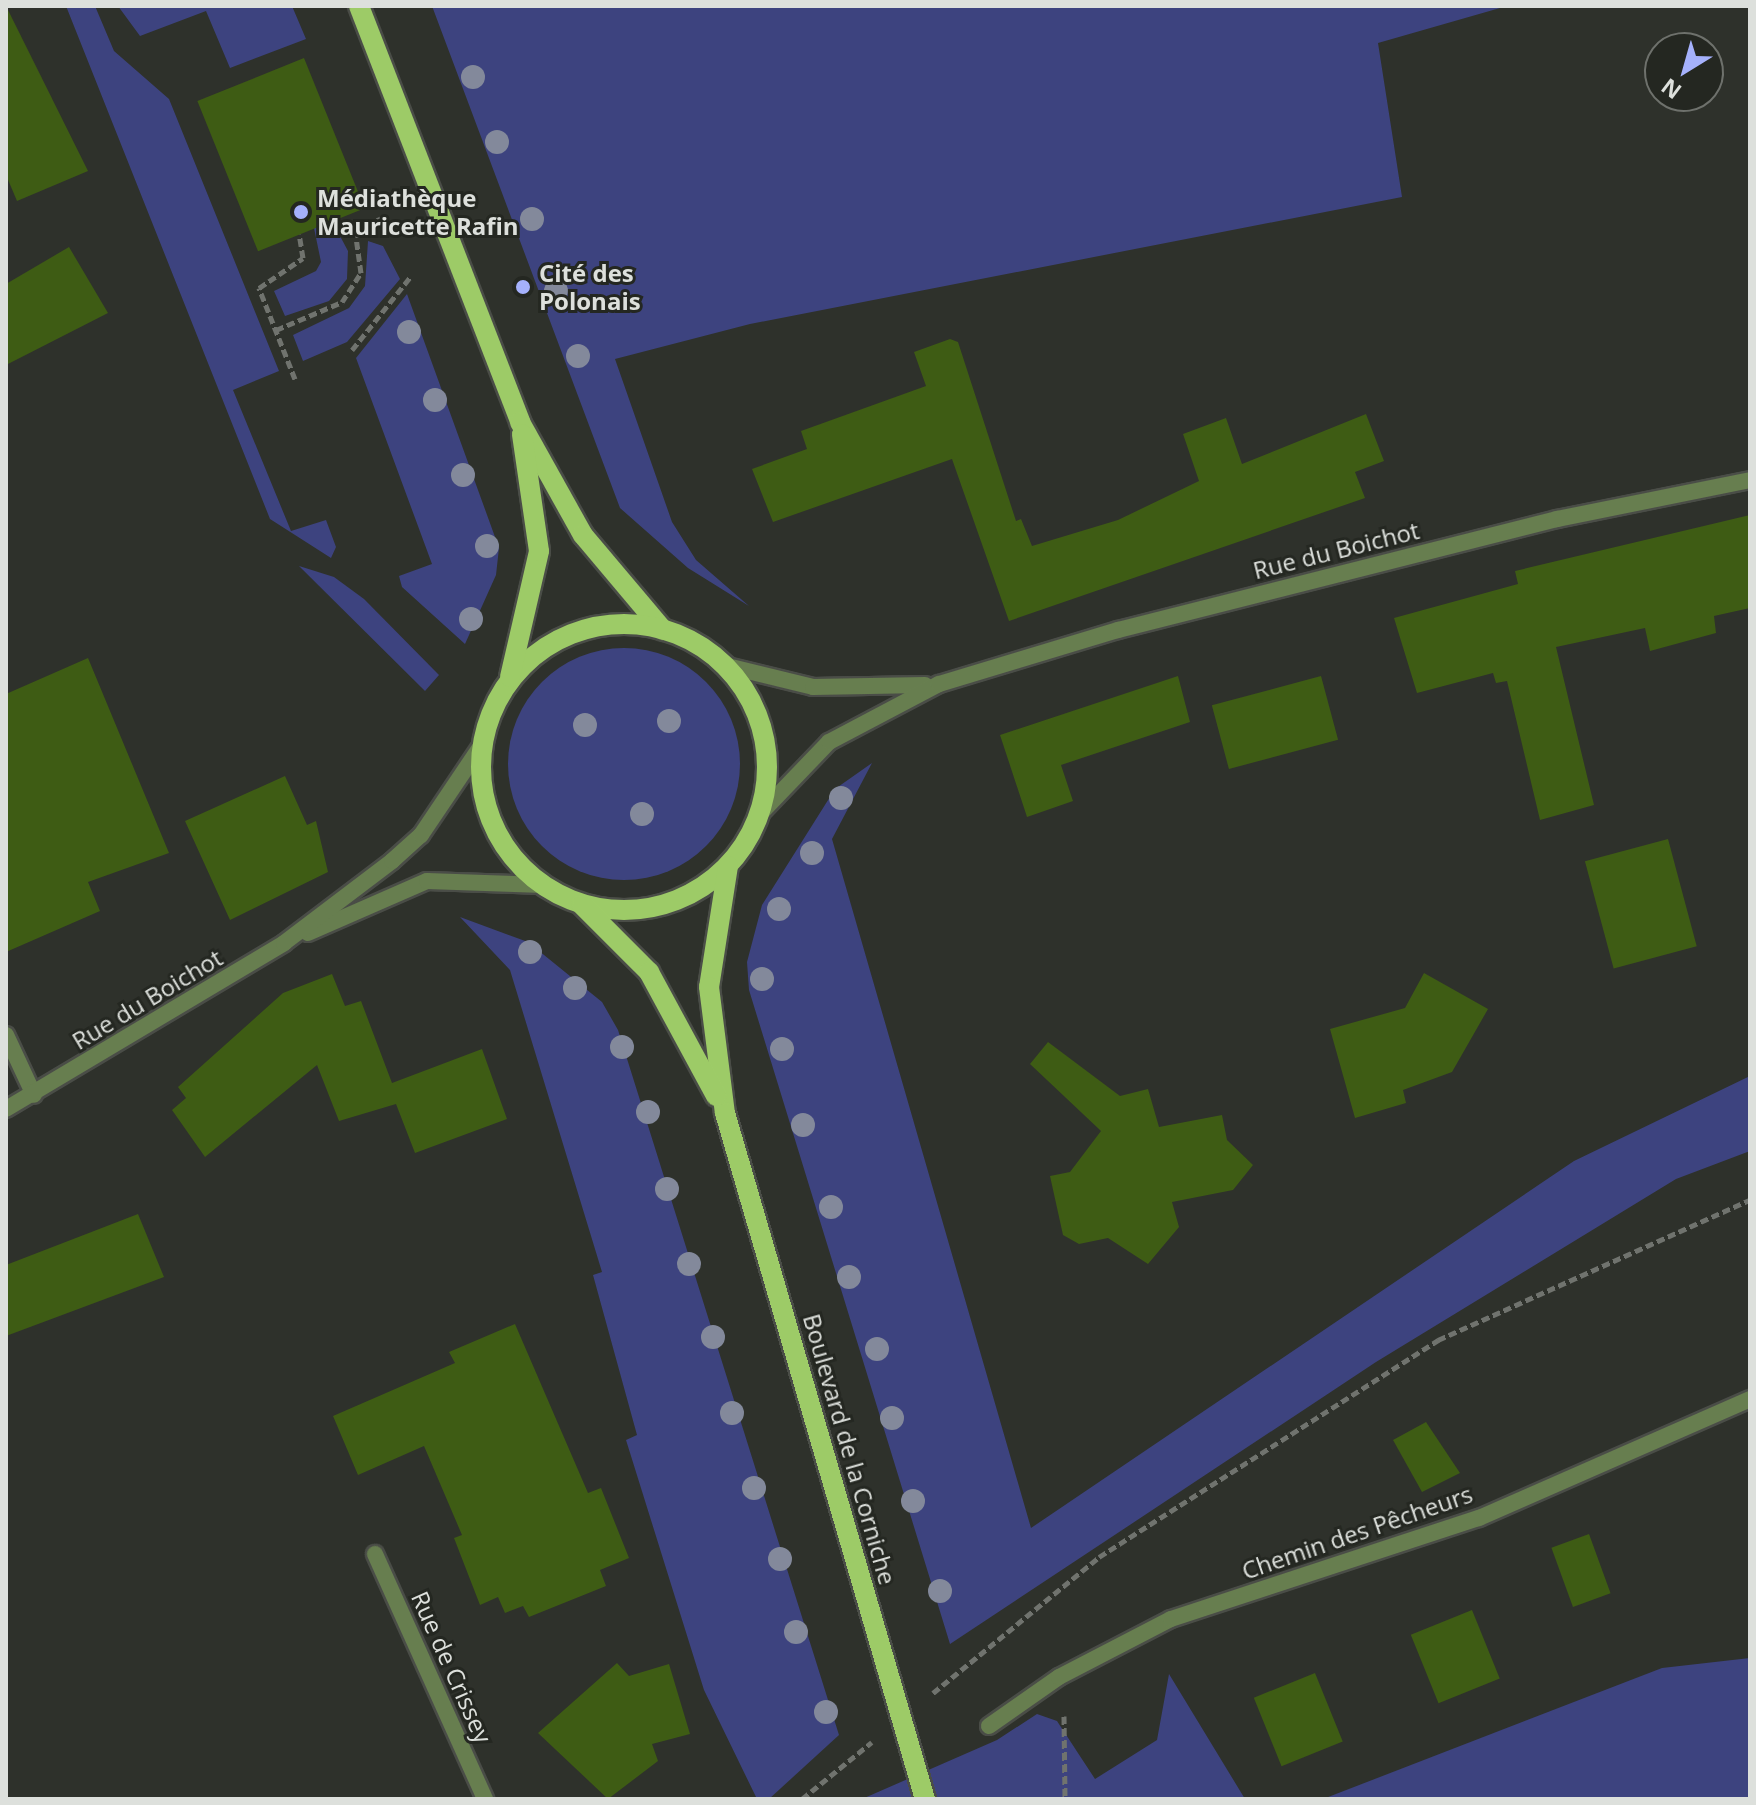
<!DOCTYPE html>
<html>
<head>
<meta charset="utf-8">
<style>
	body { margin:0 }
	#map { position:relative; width:1756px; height:1805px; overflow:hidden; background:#2e312b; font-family:"Open Sans",sans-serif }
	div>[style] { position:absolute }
	.green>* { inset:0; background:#3d437f }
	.round { border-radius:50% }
	.building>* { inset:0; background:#3e5c14; transform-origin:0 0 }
	.path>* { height:5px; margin-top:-2.5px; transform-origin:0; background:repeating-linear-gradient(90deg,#70736e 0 8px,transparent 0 12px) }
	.roads { filter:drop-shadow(2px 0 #4a4d47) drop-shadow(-2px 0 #4a4d47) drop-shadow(0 2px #4a4d47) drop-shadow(0 -2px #4a4d47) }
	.service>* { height:16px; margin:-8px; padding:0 8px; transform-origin:8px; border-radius:8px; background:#677e4f }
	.minor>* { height:16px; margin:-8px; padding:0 8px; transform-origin:8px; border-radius:8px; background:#677e4f }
	.tertiary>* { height:16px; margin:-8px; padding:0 8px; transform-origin:8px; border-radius:8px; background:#677e4f }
	.primary>* { height:20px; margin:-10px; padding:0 10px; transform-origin:10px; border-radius:10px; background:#9dcb67 }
	.primary>.ring { margin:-10px; padding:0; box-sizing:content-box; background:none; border:20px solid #9dcb67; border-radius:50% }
	.trees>* { width:24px; height:24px; margin:-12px; border-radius:50%; background:#83899b }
	.dots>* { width:22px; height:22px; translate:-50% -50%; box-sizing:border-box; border:4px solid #242721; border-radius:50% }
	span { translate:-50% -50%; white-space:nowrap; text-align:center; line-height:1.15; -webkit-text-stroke:6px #242721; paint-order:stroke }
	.poi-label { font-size:24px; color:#dde0dc; font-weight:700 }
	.left { translate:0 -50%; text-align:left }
	.street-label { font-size:24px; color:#dde0dc }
	.frame { position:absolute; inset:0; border:8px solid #dde0dc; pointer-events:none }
	.north { position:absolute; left:1644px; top:32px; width:80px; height:80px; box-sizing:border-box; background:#242721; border:2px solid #6e716c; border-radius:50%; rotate:217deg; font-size:22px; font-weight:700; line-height:32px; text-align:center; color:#dde0dc }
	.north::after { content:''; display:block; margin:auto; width:28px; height:36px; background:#a5b1fc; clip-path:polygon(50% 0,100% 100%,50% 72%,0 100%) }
</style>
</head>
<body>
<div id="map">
	<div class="green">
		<div style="clip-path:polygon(66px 6px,95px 6px,114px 51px,169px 99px,279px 371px,233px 390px,291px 531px,326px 520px,336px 547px,331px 558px,270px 519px)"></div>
		<div style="clip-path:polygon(118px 6px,292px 6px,306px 39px,230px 68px,206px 11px,140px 36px)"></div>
		<div style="clip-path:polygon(432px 6px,1507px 6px,1378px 43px,1402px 197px,750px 324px,615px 359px,672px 522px,696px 560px,749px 606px,688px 568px,620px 508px)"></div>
		<div style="clip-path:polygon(332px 221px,348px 251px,347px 279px,329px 301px,285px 316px,274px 291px,316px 271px,321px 262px,314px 228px)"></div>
		<div style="clip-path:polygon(368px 241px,383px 246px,400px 279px,347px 342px,303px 361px,293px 335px,349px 308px,365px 286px)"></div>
		<div style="clip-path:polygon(407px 294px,499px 548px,496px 575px,465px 644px,402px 587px,399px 576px,432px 564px,356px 358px)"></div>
		<div style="clip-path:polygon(299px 566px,334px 577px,364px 599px,439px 675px,425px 691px)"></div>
		<div class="round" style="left:508px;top:648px;width:232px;height:232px"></div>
		<div style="clip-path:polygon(872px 763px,832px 839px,1031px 1528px,1574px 1161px,1750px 1076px,1750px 1151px,1676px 1179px,1376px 1362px,950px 1644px,749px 990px,747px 962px,762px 905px,835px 789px)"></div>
		<div style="clip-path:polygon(460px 917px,528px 942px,602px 1002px,618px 1030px,839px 1735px,769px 1799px,757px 1799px,704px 1690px,626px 1440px,637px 1435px,593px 1275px,602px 1272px,510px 970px)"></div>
		<div style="clip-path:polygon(1750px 1658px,1750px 1799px,1323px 1799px,1662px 1668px)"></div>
		<div style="clip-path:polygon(1169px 1674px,1245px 1799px,862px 1799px,997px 1740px,1037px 1714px,1057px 1721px,1095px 1779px,1157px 1740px)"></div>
	</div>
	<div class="building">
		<div style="clip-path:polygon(6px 6px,88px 171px,17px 201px,6px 175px)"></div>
		<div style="left:304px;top:58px;width:162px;height:115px;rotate:68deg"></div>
		<div style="clip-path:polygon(69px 247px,108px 313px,6px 365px,6px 284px)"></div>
		<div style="clip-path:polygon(950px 339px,958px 342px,1016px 521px,1021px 519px,1032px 546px,1118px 520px,1199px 481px,1183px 434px,1226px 418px,1242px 464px,1366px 414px,1384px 461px,1355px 472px,1365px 498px,1009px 621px,952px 459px,773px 522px,752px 469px,807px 449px,801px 431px,926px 386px,914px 352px)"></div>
		<div style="clip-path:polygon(1750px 515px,1750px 608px,1714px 616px,1716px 633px,1650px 651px,1645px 628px,1556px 647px,1594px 805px,1540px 820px,1507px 681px,1496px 683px,1493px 673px,1417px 693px,1394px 618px,1518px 584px,1515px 571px)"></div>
		<div style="clip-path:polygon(88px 658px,169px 853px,88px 882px,100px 911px,6px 952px,6px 694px)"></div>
		<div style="clip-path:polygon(1178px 676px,1190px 722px,1061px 765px,1073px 801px,1027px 817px,1000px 735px)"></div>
		<div style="left:1321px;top:676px;width:66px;height:113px;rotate:75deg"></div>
		<div style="clip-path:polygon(285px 776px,307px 825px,316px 821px,328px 872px,230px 920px,185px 821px)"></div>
		<div style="left:1668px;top:839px;width:111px;height:86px;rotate:75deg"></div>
		<div style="clip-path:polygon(1424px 973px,1488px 1009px,1452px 1072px,1403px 1090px,1406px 1103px,1355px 1118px,1330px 1029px,1405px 1008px)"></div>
		<div style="clip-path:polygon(332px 974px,345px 1006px,361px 1001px,392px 1083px,482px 1049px,507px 1119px,415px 1153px,396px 1104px,339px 1121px,317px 1065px,205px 1157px,172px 1110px,186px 1098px,178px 1087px,283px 993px)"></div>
		<div style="clip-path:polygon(1048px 1042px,1120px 1096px,1148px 1089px,1159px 1127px,1222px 1115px,1227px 1140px,1253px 1165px,1233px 1190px,1172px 1202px,1179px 1227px,1148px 1264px,1108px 1238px,1079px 1244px,1063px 1235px,1050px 1176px,1070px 1172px,1101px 1131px,1030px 1064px)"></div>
		<div style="clip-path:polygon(138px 1214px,164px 1277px,6px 1336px,6px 1265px)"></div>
		<div style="clip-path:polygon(515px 1324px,588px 1493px,601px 1488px,629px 1558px,600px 1570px,606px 1586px,529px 1617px,523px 1606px,505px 1613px,498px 1597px,480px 1605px,454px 1538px,462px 1535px,424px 1446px,358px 1475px,333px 1416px,455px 1363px,449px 1352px)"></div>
		<div style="clip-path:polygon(1426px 1422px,1460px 1473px,1422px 1492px,1393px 1440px)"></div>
		<div style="left:1589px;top:1534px;width:63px;height:40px;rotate:70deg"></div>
		<div style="left:1472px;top:1610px;width:74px;height:66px;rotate:68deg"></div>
		<div style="clip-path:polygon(617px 1663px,629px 1676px,669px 1664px,690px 1734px,652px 1744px,658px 1761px,608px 1799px,538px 1733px)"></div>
		<div style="left:1315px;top:1673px;width:74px;height:66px;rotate:68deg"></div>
	</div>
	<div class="path">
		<div style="left:276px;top:330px;width:72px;rotate:-23deg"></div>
		<div style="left:342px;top:302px;width:35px;rotate:-57deg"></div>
		<div style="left:361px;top:273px;width:43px;rotate:-97.9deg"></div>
		<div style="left:355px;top:230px;width:35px;rotate:-24deg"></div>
		<div style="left:352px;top:350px;width:95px;rotate:-51.4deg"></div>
		<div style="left:295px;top:379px;width:98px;rotate:-111.6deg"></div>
		<div style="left:259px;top:288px;width:53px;rotate:-34.3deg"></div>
		<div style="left:303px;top:258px;width:24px;rotate:-99deg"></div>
		<div style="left:933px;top:1693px;width:215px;rotate:-39.3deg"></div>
		<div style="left:1099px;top:1557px;width:403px;rotate:-32.6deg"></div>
		<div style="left:1438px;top:1340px;width:342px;rotate:-24.2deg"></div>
		<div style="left:1064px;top:1716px;width:83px;rotate:89.3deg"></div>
		<div style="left:802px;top:1799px;width:90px;rotate:-39.2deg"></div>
	</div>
	<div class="roads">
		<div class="service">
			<div style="left:989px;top:1726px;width:85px;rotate:-35deg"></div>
			<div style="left:1059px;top:1677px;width:126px;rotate:-27.4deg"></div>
		</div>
		<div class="minor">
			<div style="left:6px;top:1035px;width:66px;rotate:65deg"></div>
			<div style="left:375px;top:1554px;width:269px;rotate:65.8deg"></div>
			<div style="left:1171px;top:1619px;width:324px;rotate:-18.2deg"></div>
			<div style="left:1479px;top:1518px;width:296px;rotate:-23.7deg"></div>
		</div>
		<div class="tertiary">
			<div style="left:723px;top:665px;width:93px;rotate:13.7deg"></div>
			<div style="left:813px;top:687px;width:112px;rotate:-1deg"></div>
			<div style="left:759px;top:815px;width:101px;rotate:-46.2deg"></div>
			<div style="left:829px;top:742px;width:124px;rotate:-27.8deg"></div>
			<div style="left:939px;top:684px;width:187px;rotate:-16.8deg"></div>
			<div style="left:1118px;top:630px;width:453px;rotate:-14.2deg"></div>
			<div style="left:1557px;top:519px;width:197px;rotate:-11.4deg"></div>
			<div style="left:308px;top:933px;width:130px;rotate:-23.6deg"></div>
			<div style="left:427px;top:881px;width:116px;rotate:2deg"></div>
			<div style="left:6px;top:1109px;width:324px;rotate:-30.8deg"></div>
			<div style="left:284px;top:943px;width:136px;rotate:-37.2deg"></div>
			<div style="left:392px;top:861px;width:39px;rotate:-42deg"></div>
			<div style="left:421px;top:835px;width:111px;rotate:-56deg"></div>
		</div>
		<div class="primary">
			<div style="left:359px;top:6px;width:446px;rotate:68.8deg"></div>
			<div style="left:520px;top:422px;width:129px;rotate:60.9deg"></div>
			<div style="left:583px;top:535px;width:124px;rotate:49.9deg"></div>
			<div class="ring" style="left:481px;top:624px;width:266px;height:266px"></div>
			<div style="left:510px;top:677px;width:129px;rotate:-77deg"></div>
			<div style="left:539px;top:551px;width:118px;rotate:-98.3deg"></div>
			<div style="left:728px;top:866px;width:122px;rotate:98.9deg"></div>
			<div style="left:709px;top:987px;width:127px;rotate:82.8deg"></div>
			<div style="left:725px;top:1113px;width:715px;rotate:73.75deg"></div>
			<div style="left:582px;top:905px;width:95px;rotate:45deg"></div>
			<div style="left:649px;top:972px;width:141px;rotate:61.6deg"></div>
		</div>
	</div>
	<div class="trees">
		<div style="left:473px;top:77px"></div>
		<div style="left:497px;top:142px"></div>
		<div style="left:532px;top:219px"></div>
		<div style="left:556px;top:291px"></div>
		<div style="left:409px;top:332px"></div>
		<div style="left:578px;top:356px"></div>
		<div style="left:435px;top:400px"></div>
		<div style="left:463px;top:475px"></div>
		<div style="left:487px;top:546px"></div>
		<div style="left:471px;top:619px"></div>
		<div style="left:669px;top:721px"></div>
		<div style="left:585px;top:725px"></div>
		<div style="left:841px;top:798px"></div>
		<div style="left:642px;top:814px"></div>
		<div style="left:812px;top:853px"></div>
		<div style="left:779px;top:909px"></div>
		<div style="left:530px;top:952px"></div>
		<div style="left:762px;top:979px"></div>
		<div style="left:575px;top:988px"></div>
		<div style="left:622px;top:1047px"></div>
		<div style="left:782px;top:1049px"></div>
		<div style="left:648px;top:1112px"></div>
		<div style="left:803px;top:1125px"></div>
		<div style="left:667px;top:1189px"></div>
		<div style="left:831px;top:1207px"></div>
		<div style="left:689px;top:1264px"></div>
		<div style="left:849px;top:1277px"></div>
		<div style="left:713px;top:1337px"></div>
		<div style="left:877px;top:1349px"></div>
		<div style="left:732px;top:1413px"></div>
		<div style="left:892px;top:1418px"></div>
		<div style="left:754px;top:1488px"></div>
		<div style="left:913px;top:1501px"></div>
		<div style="left:780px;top:1559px"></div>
		<div style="left:940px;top:1591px"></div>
		<div style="left:796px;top:1632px"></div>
		<div style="left:826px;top:1712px"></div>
	</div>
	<div class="dots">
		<div style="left:301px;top:212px;background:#a5b1fc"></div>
		<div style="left:523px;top:287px;background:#a5b1fc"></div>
	</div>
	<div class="poi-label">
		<span class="left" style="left:317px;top:212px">Médiathèque<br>Mauricette Rafin</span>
		<span class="left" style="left:539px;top:287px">Cité des<br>Polonais</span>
	</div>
	<div class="street-label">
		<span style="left:1336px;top:550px;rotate:-14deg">Rue du Boichot</span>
		<span style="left:147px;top:999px;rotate:-31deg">Rue du Boichot</span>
		<span style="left:850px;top:1449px;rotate:74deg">Boulevard de la Corniche</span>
		<span style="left:1357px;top:1532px;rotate:-19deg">Chemin des Pêcheurs</span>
		<span style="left:452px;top:1667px;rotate:66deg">Rue de Crissey</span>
	</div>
	<div class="frame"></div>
	<div class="north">N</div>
</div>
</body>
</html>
